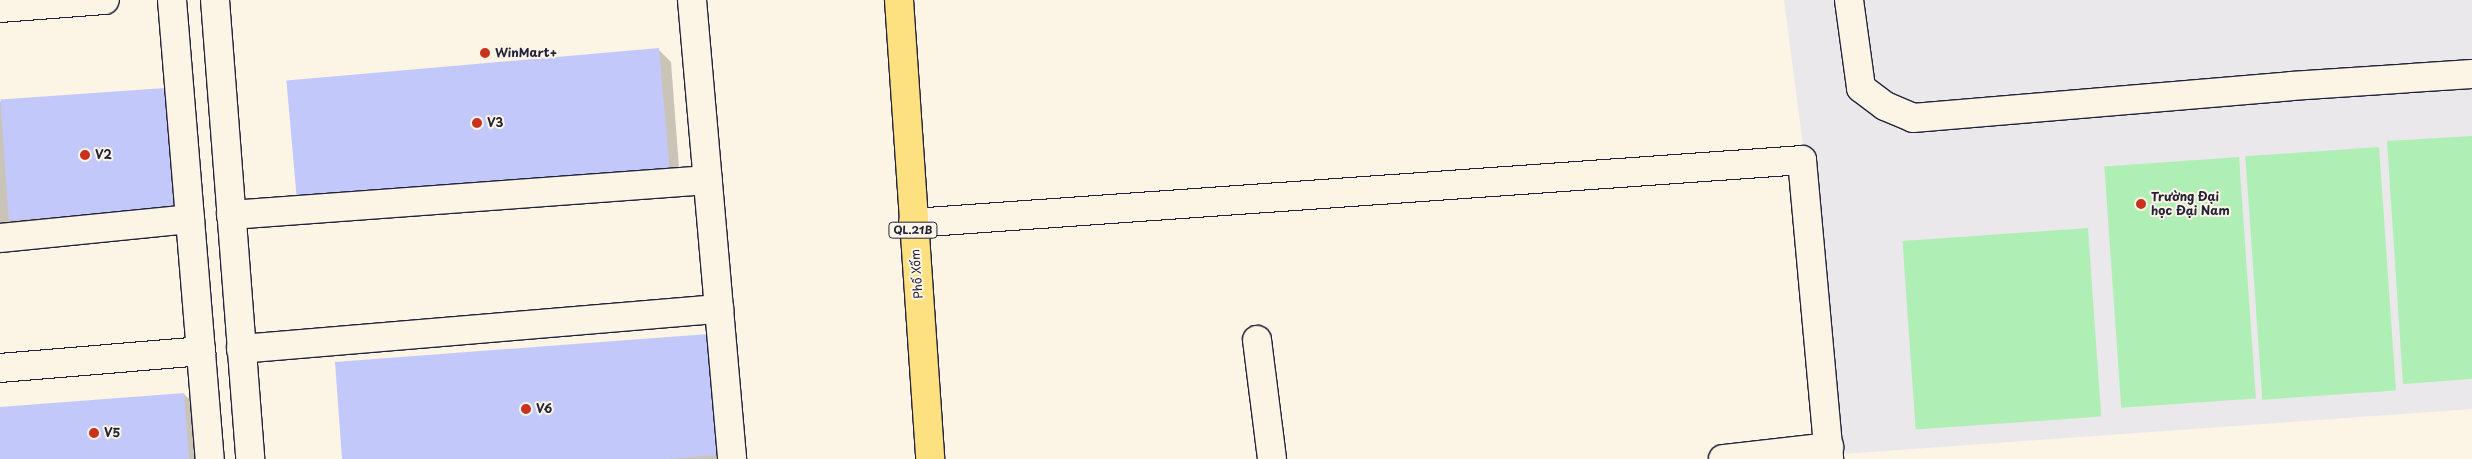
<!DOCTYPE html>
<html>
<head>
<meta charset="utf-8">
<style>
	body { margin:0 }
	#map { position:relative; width:2472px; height:459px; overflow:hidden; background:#fcf5e5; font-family:"Playpen Sans",sans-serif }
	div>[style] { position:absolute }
	.built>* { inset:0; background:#ebe8eb }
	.green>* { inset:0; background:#afefb6; transform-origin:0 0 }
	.shadow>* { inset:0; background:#0003 }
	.building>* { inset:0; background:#c2c9fa; transform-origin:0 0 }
	.roads { filter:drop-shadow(1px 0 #22223b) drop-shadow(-1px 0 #22223b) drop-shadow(0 1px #22223b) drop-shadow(0 -1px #22223b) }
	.minor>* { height:28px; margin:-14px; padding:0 14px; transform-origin:14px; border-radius:14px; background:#fcf5e5 }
	.highway>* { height:28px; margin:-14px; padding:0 14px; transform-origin:14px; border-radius:14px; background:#fde080 }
	.dots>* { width:14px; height:14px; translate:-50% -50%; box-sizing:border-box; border:2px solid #fcf5e5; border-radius:50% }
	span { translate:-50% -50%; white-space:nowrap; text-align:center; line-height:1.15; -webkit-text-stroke:4px #fcf5e5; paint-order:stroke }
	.shield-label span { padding:1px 4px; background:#fcf5e5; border:1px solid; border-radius:4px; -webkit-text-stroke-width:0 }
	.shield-label { font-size:11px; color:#22223b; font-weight:700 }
	.poi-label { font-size:12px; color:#22223b; font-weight:700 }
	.left { translate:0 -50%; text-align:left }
	.street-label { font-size:12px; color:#22223b }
</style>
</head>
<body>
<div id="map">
	<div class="built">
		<div style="clip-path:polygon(1784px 0,2472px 0,2472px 409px,1843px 454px)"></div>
	</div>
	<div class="green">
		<div style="clip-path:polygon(2472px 136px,2472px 379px,2403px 384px,2387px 141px)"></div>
		<div style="left:2379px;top:147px;width:244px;height:134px;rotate:86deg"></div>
		<div style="left:2239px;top:157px;width:242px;height:135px;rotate:86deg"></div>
		<div style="left:2088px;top:228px;width:189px;height:186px;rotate:86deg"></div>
	</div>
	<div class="shadow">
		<div style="clip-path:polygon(659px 50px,671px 62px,680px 181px,309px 209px)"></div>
		<div style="clip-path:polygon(165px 89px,175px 100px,184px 220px,0 234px,0 102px)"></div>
		<div style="clip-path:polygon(720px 347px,728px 459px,344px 459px)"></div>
		<div style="clip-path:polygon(184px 394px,196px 406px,200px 459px,0 459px,0 408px)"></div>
	</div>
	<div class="building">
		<div style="left:659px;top:48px;width:121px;height:374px;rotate:85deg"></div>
		<div style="left:165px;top:88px;width:121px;height:165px;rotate:86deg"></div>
		<div style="clip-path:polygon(708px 334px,717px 455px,666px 459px,342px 459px,335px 362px)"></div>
		<div style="clip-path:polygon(184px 393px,189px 459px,0 459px,0 407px)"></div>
	</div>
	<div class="roads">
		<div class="minor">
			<div style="left:172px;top:0;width:461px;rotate:85.3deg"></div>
			<div style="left:215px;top:0;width:460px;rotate:85.6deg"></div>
			<div style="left:692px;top:0;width:461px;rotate:85deg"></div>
			<div style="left:1849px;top:0;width:89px;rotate:82.2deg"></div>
			<div style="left:1861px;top:88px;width:30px;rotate:37deg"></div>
			<div style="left:1885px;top:106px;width:30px;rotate:23deg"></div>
			<div style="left:1913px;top:118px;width:379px;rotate:-4.8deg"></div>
			<div style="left:2291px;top:86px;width:181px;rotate:-3.8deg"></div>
			<div style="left:0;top:8px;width:105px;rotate:-4.4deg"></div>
			<div style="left:231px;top:215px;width:478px;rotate:-4.2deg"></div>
			<div style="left:913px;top:223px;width:891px;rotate:-4.05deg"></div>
			<div style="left:1802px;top:160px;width:300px;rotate:84.8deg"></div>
			<div style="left:0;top:238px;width:191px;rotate:-5.7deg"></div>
			<div style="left:1257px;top:340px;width:120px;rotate:82.8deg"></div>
			<div style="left:241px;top:349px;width:480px;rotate:-4.8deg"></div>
			<div style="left:0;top:368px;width:202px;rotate:-4.8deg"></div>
			<div style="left:1723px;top:459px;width:107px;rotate:-6.5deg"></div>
		</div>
		<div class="highway">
			<div style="left:899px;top:0;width:460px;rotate:86.1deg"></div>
		</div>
	</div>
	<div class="dots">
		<div style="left:485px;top:53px;background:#c8321e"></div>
		<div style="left:477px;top:123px;background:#c8321e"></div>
		<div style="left:85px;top:155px;background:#c8321e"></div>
		<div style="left:2141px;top:204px;background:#c8321e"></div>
		<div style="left:526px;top:409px;background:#c8321e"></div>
		<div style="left:94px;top:433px;background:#c8321e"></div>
	</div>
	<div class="shield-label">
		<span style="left:913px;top:230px">QL.21B</span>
	</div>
	<div class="poi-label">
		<span class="left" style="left:495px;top:53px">WinMart+</span>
		<span class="left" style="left:487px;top:123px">V3</span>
		<span class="left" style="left:95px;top:155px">V2</span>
		<span class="left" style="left:2151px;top:204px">Trường Đại<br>học Đại Nam</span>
		<span class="left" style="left:536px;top:409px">V6</span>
		<span class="left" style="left:104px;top:433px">V5</span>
	</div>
	<div class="street-label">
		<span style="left:917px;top:274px;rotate:-94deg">Phố Xốm</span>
	</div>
</div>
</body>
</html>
